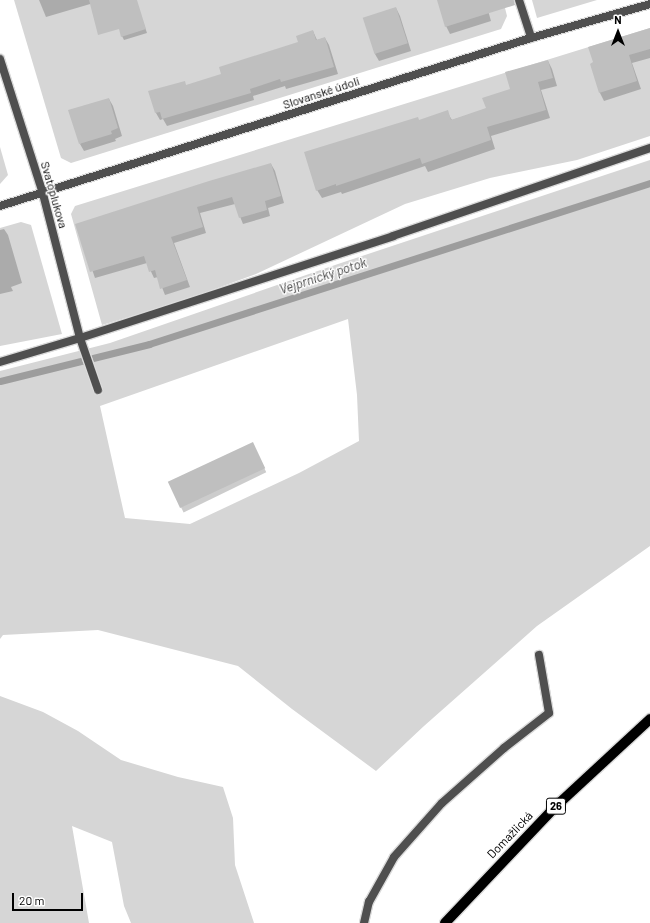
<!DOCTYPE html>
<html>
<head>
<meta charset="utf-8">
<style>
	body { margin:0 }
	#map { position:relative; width:650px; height:923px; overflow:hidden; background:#fff; font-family:Barlow,sans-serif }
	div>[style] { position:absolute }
	.green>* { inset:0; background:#d6d6d6 }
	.shadow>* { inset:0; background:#0003; transform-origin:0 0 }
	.stream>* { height:7px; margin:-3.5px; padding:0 3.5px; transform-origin:3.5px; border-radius:3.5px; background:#9d9d9d }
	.building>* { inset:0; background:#bfbfbf; transform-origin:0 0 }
	.roads { filter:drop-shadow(1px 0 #dbdbdb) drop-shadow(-1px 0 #dbdbdb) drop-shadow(0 1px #dbdbdb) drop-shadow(0 -1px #dbdbdb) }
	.lane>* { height:8px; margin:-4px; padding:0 4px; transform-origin:4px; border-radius:4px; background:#4f4f4f }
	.street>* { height:8px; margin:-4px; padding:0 4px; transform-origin:4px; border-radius:4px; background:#4f4f4f }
	.primary>* { height:10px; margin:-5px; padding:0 5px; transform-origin:5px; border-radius:5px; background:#000 }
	span { translate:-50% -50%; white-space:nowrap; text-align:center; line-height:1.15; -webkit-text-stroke:3px #fff; paint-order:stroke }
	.shield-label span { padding:1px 3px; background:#fff; border:1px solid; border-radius:3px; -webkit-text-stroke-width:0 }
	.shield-label { font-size:11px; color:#000; font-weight:700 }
	.street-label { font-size:12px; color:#000 }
	.water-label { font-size:13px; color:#3e3e3e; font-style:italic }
	.north { position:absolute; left:598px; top:12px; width:40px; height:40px; -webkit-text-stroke:3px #fff; paint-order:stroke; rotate:0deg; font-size:11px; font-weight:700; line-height:16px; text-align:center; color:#000 }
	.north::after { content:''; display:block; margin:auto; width:14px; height:18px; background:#000; clip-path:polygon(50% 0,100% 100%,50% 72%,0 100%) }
	.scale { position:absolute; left:12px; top:893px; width:71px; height:18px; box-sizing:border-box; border:2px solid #000; border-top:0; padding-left:5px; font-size:12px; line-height:14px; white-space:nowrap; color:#000; -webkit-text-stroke:3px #fff; paint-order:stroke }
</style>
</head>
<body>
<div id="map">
	<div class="green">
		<div style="clip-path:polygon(14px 0,503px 0,507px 16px,501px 29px,71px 163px,61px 158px)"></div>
		<div style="clip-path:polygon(532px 0,597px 0,537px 18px)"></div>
		<div style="clip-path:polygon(650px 28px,650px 136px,577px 160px,490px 178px,405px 204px,256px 274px,182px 301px,102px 325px,71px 214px,75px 206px)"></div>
		<div style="clip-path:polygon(0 147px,8px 175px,0 184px)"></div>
		<div style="clip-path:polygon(evenodd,650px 160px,650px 546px,537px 626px,424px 726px,376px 771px,292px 709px,238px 666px,98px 630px,3px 635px,0 639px,0 371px,110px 343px,338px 264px,650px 160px,348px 319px,357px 395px,359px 441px,299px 473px,190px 524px,125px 518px,100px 406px,348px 319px)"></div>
		<div style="clip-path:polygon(21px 222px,31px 225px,62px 334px,0 346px,0 228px)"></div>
		<div style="clip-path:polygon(0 696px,43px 712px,78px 731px,121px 760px,178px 777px,223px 787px,233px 818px,235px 865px,254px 923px,131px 923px,124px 906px,112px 842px,72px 826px,89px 923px,0 923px)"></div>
	</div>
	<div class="shadow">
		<div style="clip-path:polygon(39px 0,97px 0,97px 2px,46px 17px)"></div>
		<div style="clip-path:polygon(438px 0,485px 0,491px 21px,450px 34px,446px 26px)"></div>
		<div style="clip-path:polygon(396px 8px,400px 16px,411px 51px,379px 61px,375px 54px)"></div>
		<div style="clip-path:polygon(139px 10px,147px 33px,124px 40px,122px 36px)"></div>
		<div style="clip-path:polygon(650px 29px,650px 58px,632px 63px,641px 89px,604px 101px,600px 93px,591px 64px)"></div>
		<div style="clip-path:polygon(313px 31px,317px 40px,325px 38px,329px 45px,338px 74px,286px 89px,285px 86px,253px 96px,254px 100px,167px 126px,163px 119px,160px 120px,156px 113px,150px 92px,184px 82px,186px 86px,223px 75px,299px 43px)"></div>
		<div style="clip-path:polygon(548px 61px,552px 69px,557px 86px,541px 90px,550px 118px,491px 136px,495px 149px,428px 172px,425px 166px,342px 194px,341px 192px,322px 198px,317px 190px,419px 121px,447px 112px,452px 120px,487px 109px)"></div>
		<div style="clip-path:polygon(109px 99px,113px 106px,122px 136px,115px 139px,116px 141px,84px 151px,80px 144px)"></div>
		<div style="clip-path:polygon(271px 164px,275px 171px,284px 203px,268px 208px,270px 216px,243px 224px,235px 204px,200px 213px,206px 233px,174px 243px,190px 287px,165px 295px,158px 277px,154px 278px,147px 263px,95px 278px,77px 225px)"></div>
		<div style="clip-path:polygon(4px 229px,8px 235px,22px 283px,11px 287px,13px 291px,0 294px,0 230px)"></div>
		<div style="left:254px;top:447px;width:28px;height:92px;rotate:64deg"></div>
	</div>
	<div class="stream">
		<div style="left:0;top:381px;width:154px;rotate:-13.9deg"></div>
		<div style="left:149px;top:344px;width:526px;rotate:-17.82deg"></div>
	</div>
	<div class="building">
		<div style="clip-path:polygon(89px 0,137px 0,146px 29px,121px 37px,119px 29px,98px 35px)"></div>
		<div style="clip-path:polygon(437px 0,514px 0,515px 5px,445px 27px)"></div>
		<div style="left:396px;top:7px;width:38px;height:35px;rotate:72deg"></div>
		<div style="clip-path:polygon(650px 28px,650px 49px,629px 55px,637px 81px,599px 93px,590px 64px,593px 62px,588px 47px)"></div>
		<div style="clip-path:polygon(313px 30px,316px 40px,325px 37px,334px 67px,281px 82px,280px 79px,250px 89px,251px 93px,162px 119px,160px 112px,155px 113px,148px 91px,185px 81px,186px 85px,221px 74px,219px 67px,298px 42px,296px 36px)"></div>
		<div style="clip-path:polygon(548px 60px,553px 78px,538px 82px,546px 110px,487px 127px,491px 140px,422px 164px,420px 158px,336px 186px,336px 184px,316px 191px,304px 152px,418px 117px,419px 120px,448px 110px,451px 120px,486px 108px,482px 98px,510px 89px,505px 72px)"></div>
		<div style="clip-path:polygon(109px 98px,118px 128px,111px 131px,112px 134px,79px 144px,68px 110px)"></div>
		<div style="clip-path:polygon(271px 163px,281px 196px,265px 201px,267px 210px,239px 218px,232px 197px,197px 207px,203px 227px,171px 237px,187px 280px,160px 289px,155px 270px,149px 272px,144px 256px,90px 272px,75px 224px,209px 181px)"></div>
		<div style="left:253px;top:442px;width:29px;height:94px;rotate:65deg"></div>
	</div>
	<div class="roads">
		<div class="lane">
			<div style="left:80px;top:338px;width:55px;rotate:70.9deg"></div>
			<div style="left:364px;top:923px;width:22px;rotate:-77deg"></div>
			<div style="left:369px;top:902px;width:51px;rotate:-60.9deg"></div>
			<div style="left:394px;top:857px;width:72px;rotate:-48.4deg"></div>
			<div style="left:442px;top:803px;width:83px;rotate:-41.6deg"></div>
			<div style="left:504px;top:748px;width:57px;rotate:-37.9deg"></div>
			<div style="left:549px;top:713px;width:59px;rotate:-99.8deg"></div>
		</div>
		<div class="street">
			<div style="left:519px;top:0;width:40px;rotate:72deg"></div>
			<div style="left:0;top:59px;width:142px;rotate:72.3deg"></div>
			<div style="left:43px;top:194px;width:149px;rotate:75.6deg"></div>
			<div style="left:0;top:206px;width:557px;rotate:-17.56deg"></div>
			<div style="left:531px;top:38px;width:124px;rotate:-15.9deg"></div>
			<div style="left:0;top:362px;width:84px;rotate:-16.7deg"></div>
			<div style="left:80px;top:338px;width:329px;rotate:-18deg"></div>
			<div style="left:393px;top:236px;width:272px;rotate:-18.9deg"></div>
		</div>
		<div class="primary">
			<div style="left:445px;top:923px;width:158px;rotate:-46.5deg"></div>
			<div style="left:554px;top:808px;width:131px;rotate:-42.8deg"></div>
		</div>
	</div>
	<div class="shield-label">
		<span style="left:556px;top:806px">26</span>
	</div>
	<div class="street-label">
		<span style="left:321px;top:93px;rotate:-18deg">Slovanské údolí</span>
		<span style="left:54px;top:195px;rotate:74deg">Svatoplukova</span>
		<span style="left:510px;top:835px;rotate:-46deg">Domažlická</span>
	</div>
	<div class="water-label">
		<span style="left:323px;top:276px;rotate:-18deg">Vejprnický potok</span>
	</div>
	<div class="north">N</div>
	<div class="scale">20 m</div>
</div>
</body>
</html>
